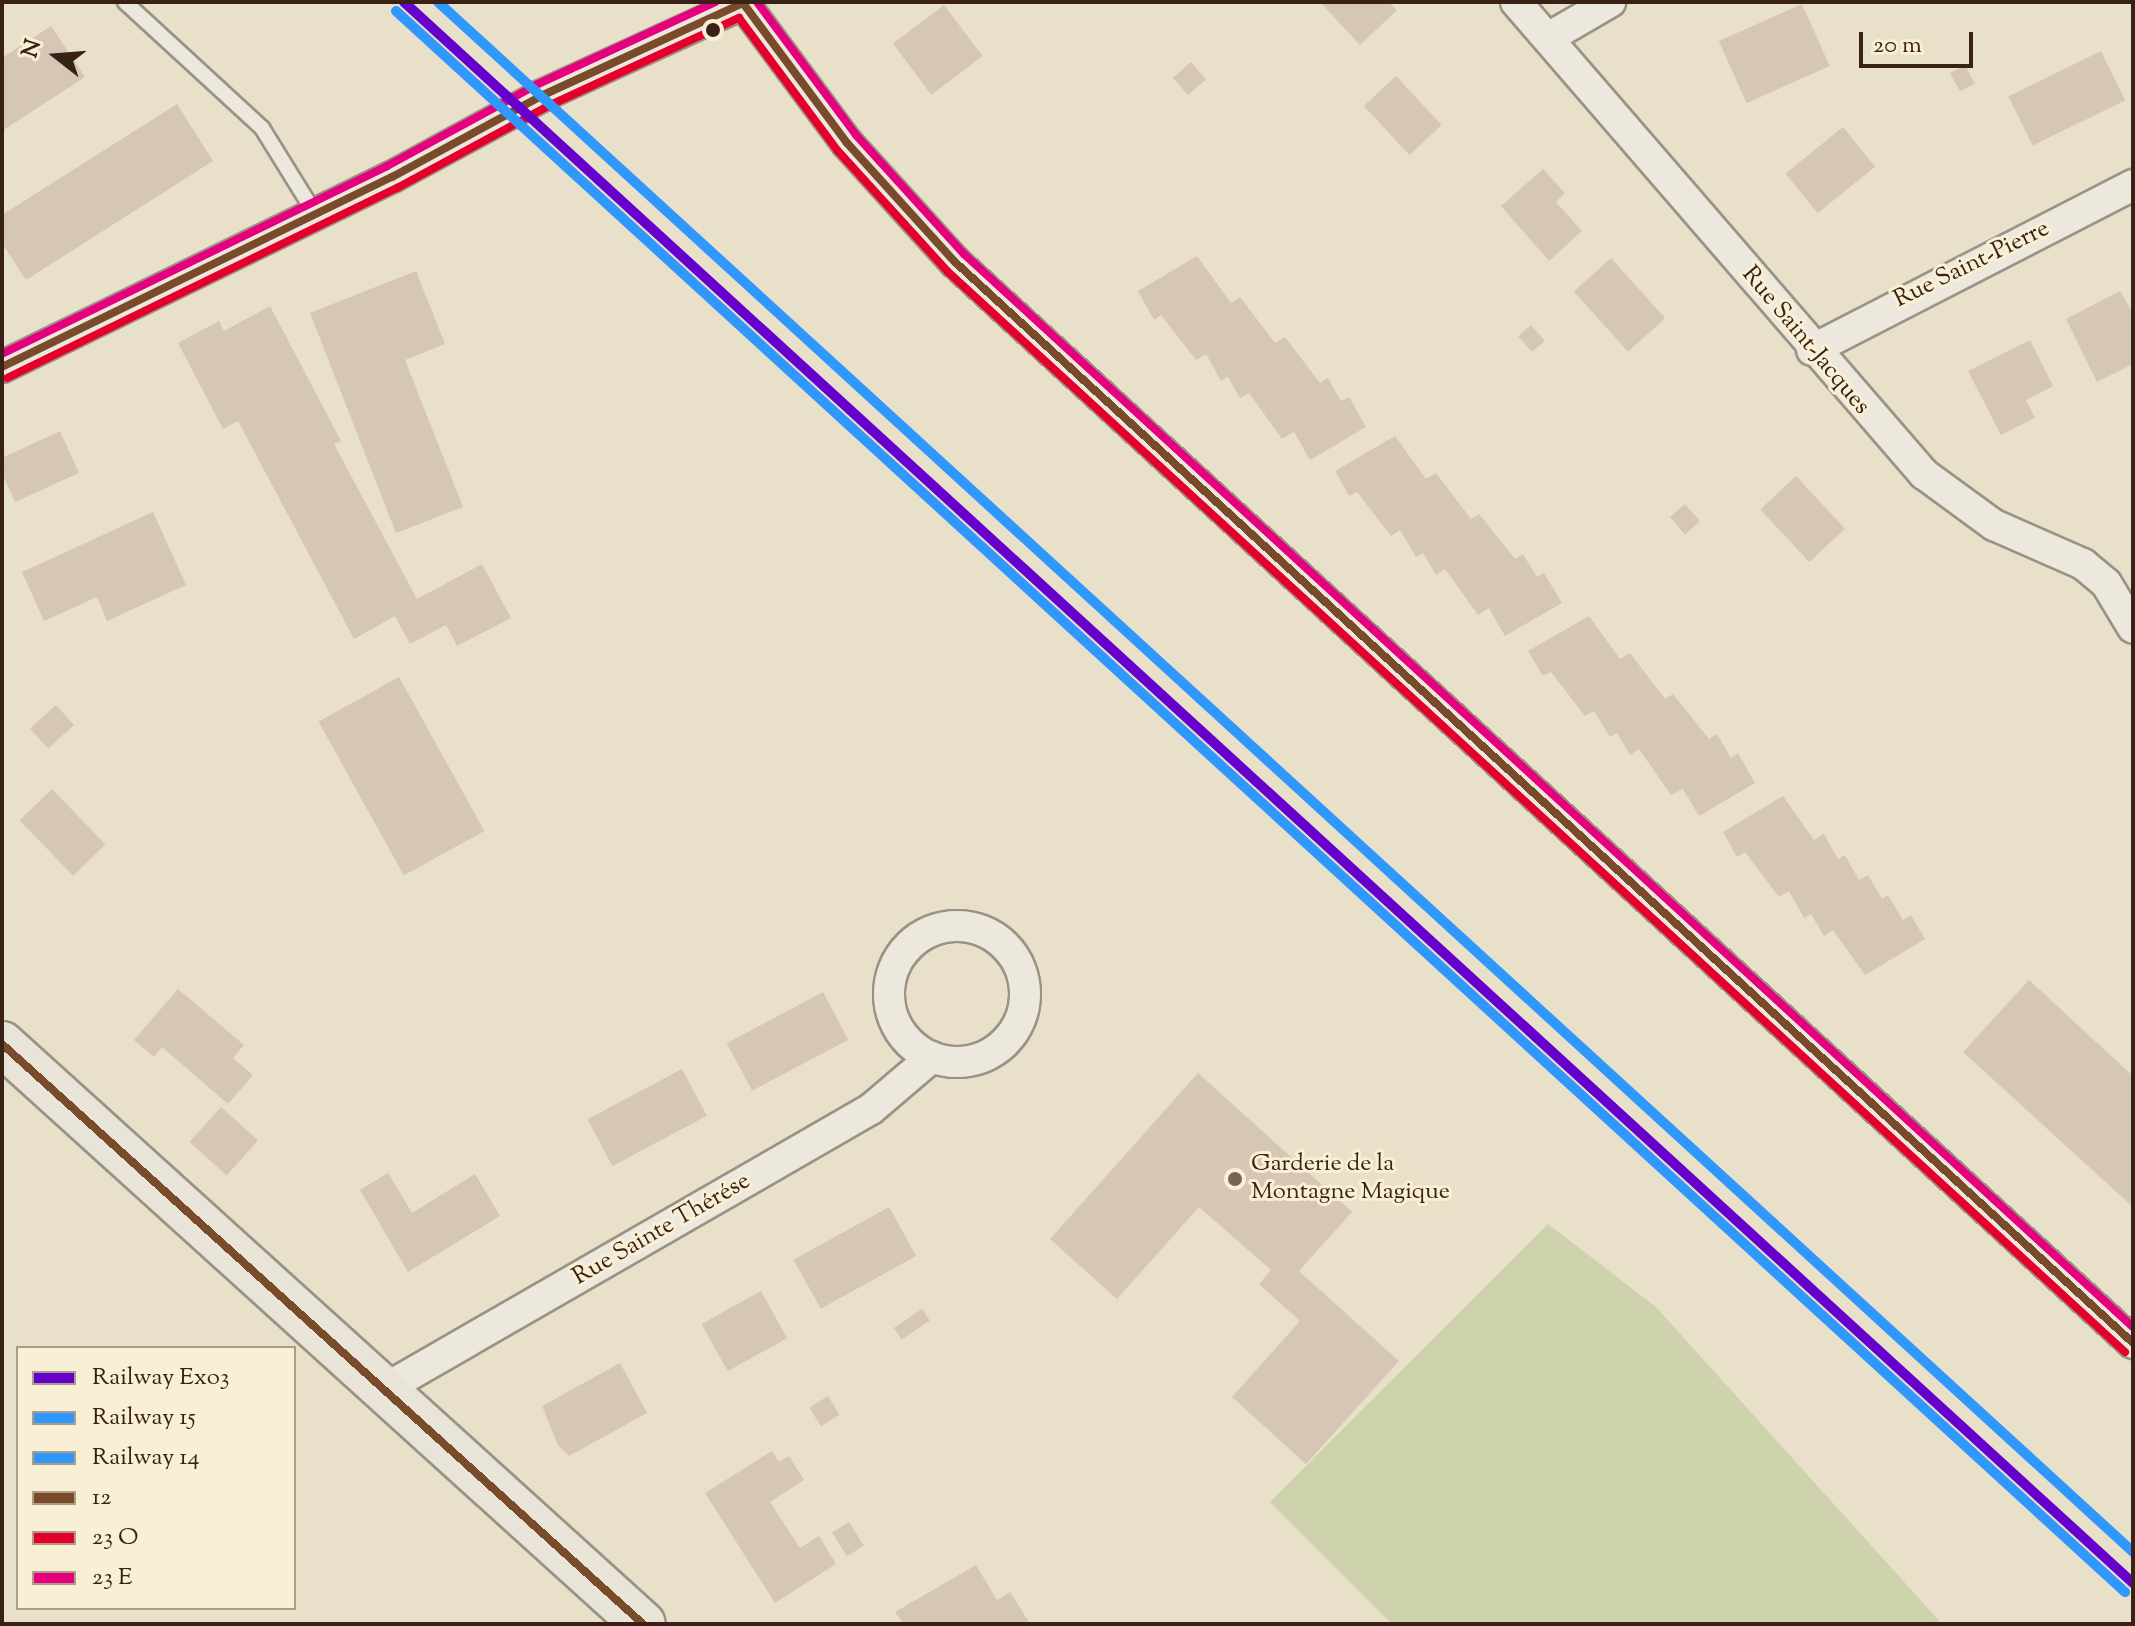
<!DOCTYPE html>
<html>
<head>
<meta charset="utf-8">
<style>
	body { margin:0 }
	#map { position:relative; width:2135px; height:1626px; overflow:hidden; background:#e9e0ca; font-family:"Sorts Mill Goudy",serif }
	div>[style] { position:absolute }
	.green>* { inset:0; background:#ced2ad }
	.building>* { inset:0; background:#d6c6b6; transform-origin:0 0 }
	.roads { filter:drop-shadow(2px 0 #9b9285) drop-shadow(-2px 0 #9b9285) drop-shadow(0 2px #9b9285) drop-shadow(0 -2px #9b9285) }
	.lane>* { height:14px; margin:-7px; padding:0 7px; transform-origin:7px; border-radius:7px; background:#ece8dd }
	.street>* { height:30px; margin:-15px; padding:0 15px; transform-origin:15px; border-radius:15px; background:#ece8dd }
	.street>.ring { margin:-15px; padding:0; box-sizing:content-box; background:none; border:30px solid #ece8dd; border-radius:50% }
	.primary>* { height:44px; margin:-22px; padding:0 22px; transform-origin:22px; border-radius:22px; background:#e9e4d8 }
	.bus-1>* { height:8px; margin:-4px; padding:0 4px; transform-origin:4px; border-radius:4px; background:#7a4b2a }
	.bus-2>* { height:8px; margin:-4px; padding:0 4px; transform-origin:4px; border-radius:4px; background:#e4002b }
	.bus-3>* { height:8px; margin:-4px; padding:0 4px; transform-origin:4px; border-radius:4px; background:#e5007d }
	.rail-1>* { height:10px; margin:-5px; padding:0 5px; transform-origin:5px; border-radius:5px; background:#60c }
	.rail-2>* { height:10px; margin:-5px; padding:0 5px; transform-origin:5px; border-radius:5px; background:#3098fc }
	.rail-3>* { height:10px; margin:-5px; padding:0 5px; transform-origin:5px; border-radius:5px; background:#3098fc }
	.dots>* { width:22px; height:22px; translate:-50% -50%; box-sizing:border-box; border:4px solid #f9efd4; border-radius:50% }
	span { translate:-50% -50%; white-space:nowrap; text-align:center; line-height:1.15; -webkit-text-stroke:6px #f9efd4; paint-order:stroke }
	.street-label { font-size:24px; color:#392116 }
	.poi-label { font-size:24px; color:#392116 }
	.left { translate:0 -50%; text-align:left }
	.frame { position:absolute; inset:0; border:4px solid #392116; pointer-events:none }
	.legend { position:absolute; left:16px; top:1346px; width:280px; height:264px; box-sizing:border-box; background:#f9efd4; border:2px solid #ac9d88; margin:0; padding:10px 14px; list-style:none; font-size:24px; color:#392116 }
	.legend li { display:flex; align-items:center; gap:16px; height:40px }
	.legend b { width:40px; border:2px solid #ac9d88 }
	.north { position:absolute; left:16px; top:16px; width:80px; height:80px; -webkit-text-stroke:6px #f9efd4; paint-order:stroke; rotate:287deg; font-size:22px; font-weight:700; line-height:32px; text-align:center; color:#392116 }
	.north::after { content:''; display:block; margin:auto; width:28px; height:36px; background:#392116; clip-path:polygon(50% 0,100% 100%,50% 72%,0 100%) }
	.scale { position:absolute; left:1859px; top:32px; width:114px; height:36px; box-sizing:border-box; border:4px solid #392116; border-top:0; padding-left:10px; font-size:24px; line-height:28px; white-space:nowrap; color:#392116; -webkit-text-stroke:6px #f9efd4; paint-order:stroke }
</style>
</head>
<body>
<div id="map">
	<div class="green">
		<div style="clip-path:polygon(1548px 1224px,1656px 1307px,1942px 1624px,1392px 1624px,1270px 1502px)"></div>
	</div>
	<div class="building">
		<div style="clip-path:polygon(1320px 2px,1389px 2px,1397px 10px,1360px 45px)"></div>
		<div style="left:1802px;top:4px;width:68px;height:91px;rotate:66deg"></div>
		<div style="left:944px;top:5px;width:64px;height:64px;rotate:53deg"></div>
		<div style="clip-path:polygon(51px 26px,85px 77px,2px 131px,2px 58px)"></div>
		<div style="left:2101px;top:51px;width:55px;height:103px;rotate:64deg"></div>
		<div style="left:1191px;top:62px;width:23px;height:24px;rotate:49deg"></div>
		<div style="left:1965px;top:65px;width:21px;height:17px;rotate:62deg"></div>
		<div style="left:1396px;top:76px;width:67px;height:44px;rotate:47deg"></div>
		<div style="clip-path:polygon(177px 104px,213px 161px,26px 280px,2px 243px,2px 215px)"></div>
		<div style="left:1843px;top:127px;width:51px;height:74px;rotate:51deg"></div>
		<div style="clip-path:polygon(1543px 169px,1565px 193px,1556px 202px,1582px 231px,1549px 261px,1501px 206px)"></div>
		<div style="clip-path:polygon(1197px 256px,1231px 303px,1240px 297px,1275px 343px,1285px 337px,1320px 383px,1328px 378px,1341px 401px,1349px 397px,1366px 427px,1310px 460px,1294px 432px,1282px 439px,1249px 393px,1240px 398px,1228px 377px,1221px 381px,1206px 354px,1196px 360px,1161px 315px,1154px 320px,1138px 291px)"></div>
		<div style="left:1611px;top:258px;width:81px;height:50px;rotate:48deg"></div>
		<div style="clip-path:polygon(416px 271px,445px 344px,405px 360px,463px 507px,396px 533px,310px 313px)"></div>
		<div style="clip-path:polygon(2120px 291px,2133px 313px,2133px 364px,2097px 382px,2066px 319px)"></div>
		<div style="clip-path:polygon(270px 306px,341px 441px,334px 444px,417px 599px,482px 564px,511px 618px,457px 646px,446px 625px,410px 644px,395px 616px,354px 639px,238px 421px,223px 429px,178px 343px,219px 321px,224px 331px)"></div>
		<div style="left:1531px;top:325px;width:21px;height:17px;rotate:49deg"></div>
		<div style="clip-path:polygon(2030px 340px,2053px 386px,2026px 400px,2035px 418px,2001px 435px,1968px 371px)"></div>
		<div style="clip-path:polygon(60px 431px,79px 473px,15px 502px,2px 473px,2px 458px)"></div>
		<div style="clip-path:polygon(1395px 436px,1426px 479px,1436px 473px,1471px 519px,1479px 514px,1515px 559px,1523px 554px,1537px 577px,1544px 573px,1562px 603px,1505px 636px,1489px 608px,1478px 615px,1445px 569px,1436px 575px,1423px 553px,1416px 557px,1400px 530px,1391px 536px,1357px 492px,1349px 496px,1335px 471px)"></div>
		<div style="left:1796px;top:476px;width:72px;height:49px;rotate:47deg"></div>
		<div style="left:1685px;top:504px;width:23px;height:20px;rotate:49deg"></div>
		<div style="clip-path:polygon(153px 512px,186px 585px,107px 621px,97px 597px,44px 621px,22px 572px)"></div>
		<div style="clip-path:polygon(1589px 616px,1620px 659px,1630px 653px,1665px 699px,1673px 694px,1709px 739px,1717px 734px,1731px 758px,1738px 753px,1755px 783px,1699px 816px,1683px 789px,1671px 795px,1639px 749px,1630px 755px,1617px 733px,1610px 737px,1594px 711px,1585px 716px,1551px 672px,1543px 676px,1528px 651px)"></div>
		<div style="left:399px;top:677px;width:176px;height:92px;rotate:61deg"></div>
		<div style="left:56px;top:705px;width:27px;height:35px;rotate:48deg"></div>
		<div style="left:52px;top:789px;width:77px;height:45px;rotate:46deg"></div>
		<div style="clip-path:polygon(1783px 796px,1814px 840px,1824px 834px,1838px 859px,1845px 855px,1859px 880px,1868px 875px,1882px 899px,1888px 895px,1903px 920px,1911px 915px,1925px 939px,1865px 975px,1833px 930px,1824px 936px,1811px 914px,1804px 918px,1789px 891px,1779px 897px,1745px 852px,1737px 857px,1723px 832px)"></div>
		<div style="clip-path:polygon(2029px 980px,2133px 1076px,2133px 1207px,1963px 1052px)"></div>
		<div style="clip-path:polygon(178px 989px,244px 1045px,233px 1058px,253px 1075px,228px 1104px,162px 1047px,154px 1057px,134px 1040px)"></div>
		<div style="left:823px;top:992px;width:54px;height:109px;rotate:62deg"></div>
		<div style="left:682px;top:1069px;width:53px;height:107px;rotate:62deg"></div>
		<div style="clip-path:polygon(1198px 1073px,1352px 1212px,1299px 1271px,1399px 1361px,1306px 1464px,1232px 1397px,1300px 1321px,1259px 1284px,1271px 1270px,1199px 1207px,1117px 1299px,1050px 1239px)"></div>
		<div style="left:221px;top:1107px;width:50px;height:47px;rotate:42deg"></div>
		<div style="clip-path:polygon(388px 1173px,412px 1213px,475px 1174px,500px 1216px,408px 1272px,360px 1190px)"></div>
		<div style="left:889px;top:1207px;width:56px;height:109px;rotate:61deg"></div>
		<div style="left:761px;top:1291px;width:54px;height:68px;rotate:61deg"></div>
		<div style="left:922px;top:1309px;width:14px;height:34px;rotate:56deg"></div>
		<div style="clip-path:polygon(620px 1363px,647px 1413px,569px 1456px,558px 1445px,542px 1406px)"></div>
		<div style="left:828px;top:1396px;width:22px;height:22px;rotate:58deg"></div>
		<div style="clip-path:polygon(772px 1451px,779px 1462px,789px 1456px,804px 1480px,770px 1502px,800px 1548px,819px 1536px,836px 1564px,775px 1603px,705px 1493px)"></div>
		<div style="left:849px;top:1522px;width:28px;height:20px;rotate:58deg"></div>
		<div style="clip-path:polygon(976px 1565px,997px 1600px,1010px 1592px,1029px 1622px,903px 1624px,895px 1612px)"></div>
	</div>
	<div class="roads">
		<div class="lane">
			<div style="left:125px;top:2px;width:186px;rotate:42.6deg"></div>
			<div style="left:262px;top:128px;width:102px;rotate:58.2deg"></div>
		</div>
		<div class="street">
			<div style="left:1516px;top:2px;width:624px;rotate:49.16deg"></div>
			<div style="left:1924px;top:474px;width:87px;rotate:36.1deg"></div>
			<div style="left:1994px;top:525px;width:97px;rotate:23.7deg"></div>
			<div style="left:2083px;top:564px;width:30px;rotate:40deg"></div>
			<div style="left:2106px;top:583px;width:52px;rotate:59deg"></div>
			<div style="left:743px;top:3px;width:174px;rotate:53.4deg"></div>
			<div style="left:847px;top:143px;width:161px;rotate:47.8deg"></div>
			<div style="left:955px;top:262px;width:1599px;rotate:42.54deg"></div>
			<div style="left:1548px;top:38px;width:72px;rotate:-30.1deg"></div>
			<div style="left:1812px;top:350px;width:361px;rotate:-27.2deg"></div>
			<div style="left:2px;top:367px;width:434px;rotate:-26deg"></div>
			<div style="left:392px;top:177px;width:170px;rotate:-28.5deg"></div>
			<div style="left:541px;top:96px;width:226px;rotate:-24.6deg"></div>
			<div class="ring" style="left:889px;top:926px;width:106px;height:106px"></div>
			<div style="left:383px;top:1390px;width:563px;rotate:-29.93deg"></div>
			<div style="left:871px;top:1109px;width:80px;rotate:-40.4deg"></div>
		</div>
		<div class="primary">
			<div style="left:2px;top:1044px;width:864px;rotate:42.14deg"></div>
		</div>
	</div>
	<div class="bus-1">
		<div style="left:2px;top:367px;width:434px;rotate:-26deg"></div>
		<div style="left:392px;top:177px;width:170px;rotate:-28.5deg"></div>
		<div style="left:541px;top:96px;width:222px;rotate:-24.7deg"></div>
		<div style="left:743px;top:3px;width:174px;rotate:53.4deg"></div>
		<div style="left:847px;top:143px;width:161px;rotate:47.8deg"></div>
		<div style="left:955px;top:262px;width:1599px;rotate:42.54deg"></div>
		<div style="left:2px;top:1044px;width:864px;rotate:42.14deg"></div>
	</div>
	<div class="bus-2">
		<div style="left:7px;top:378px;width:434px;rotate:-26deg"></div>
		<div style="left:397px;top:188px;width:170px;rotate:-28.5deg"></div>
		<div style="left:546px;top:107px;width:213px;rotate:-24.8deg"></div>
		<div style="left:739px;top:18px;width:164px;rotate:53.4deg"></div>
		<div style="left:837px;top:150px;width:164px;rotate:47.7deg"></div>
		<div style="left:947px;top:271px;width:1599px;rotate:42.54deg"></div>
	</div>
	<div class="bus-3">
		<div style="left:757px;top:2px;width:166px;rotate:53.3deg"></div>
		<div style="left:856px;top:135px;width:161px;rotate:47.8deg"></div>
		<div style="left:964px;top:254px;width:1587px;rotate:42.55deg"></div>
		<div style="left:2px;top:354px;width:428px;rotate:-26deg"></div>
		<div style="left:387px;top:166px;width:170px;rotate:-28.5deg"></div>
		<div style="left:536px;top:85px;width:198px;rotate:-24.8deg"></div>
	</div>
	<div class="rail-1">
		<div style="left:404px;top:2px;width:2343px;rotate:42.44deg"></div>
	</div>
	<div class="rail-2">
		<div style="left:396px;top:11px;width:2343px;rotate:42.44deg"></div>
	</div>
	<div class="rail-3">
		<div style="left:438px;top:2px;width:2297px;rotate:42.44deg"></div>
	</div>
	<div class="dots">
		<div style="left:713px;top:30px;background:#392116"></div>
		<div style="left:1235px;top:1179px;background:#776455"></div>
	</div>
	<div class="street-label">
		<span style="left:1972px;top:265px;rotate:-26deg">Rue Saint-Pierre</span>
		<span style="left:1805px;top:341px;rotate:50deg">Rue Saint-Jacques</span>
		<span style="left:662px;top:1230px;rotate:-30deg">Rue Sainte Thérése</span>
	</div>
	<div class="poi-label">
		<span class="left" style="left:1251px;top:1179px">Garderie de la<br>Montagne Magique</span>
	</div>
	<div class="frame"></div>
	<ul class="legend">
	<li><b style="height:10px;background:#60c"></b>Railway Exo3</li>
	<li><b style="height:10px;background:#3098fc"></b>Railway 15</li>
	<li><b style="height:10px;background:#3098fc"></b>Railway 14</li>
	<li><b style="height:10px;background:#7a4b2a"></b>12</li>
	<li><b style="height:10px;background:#e4002b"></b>23 O</li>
	<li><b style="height:10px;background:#e5007d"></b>23 E</li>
	</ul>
	<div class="north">N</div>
	<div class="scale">20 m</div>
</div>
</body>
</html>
